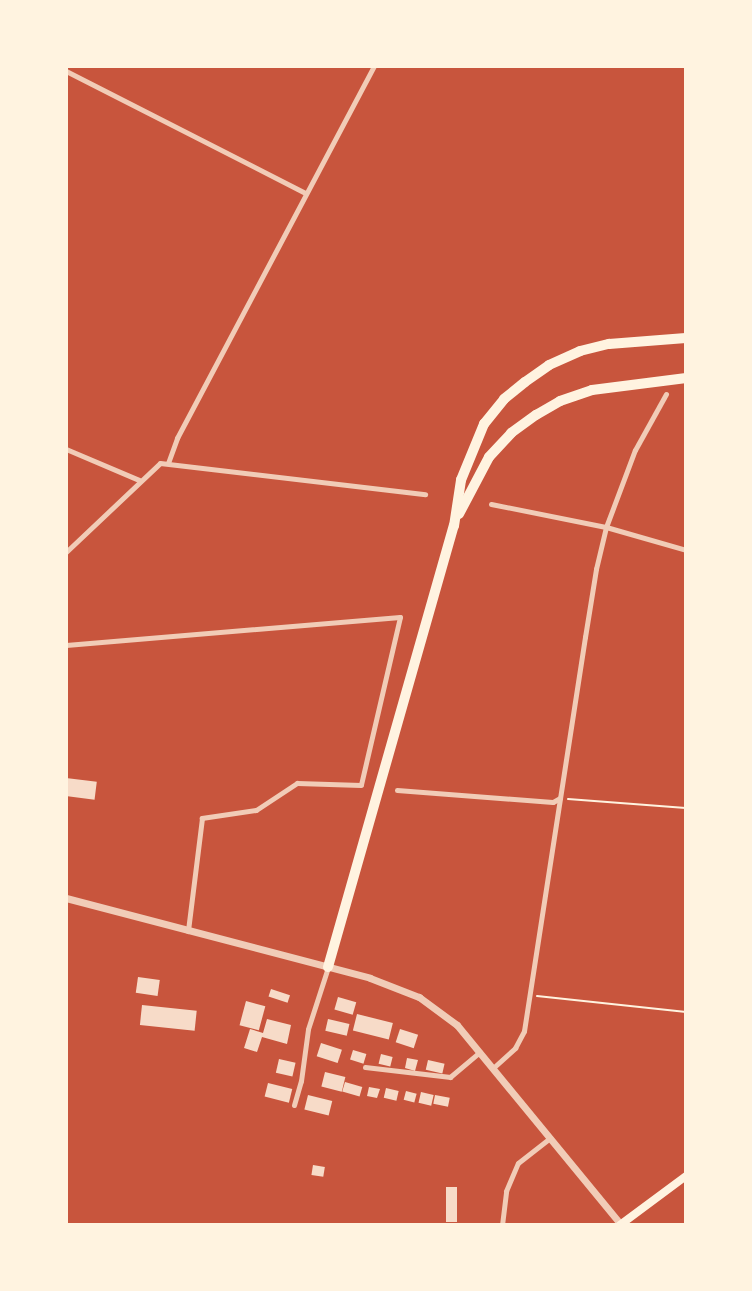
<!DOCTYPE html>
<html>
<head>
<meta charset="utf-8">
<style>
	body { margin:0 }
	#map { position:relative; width:752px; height:1291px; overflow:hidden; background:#c8553d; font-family:"Public Sans",sans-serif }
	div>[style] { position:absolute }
	.building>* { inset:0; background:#f7dbc8; transform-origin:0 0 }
	.path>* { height:2px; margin:-1px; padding:0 1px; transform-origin:1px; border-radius:1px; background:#fff3e0 }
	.minor>* { height:5px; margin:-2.5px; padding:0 2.5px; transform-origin:2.5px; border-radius:2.5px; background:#f1ccb7 }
	.tertiary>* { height:7px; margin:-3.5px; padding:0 3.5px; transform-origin:3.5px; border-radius:3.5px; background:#f1ccb7 }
	.secondary>* { height:8px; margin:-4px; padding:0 4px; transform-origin:4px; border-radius:4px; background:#fff3e0 }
	.motorway>* { height:10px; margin:-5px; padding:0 5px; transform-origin:5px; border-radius:5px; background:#fff3e0 }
	span { translate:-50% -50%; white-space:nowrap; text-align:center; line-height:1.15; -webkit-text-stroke:4.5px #fff3e0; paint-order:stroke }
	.frame { position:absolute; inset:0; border:68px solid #fff3e0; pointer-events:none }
</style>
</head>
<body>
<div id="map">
	<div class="building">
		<div style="left:66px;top:778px;width:31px;height:18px;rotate:7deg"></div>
		<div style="left:138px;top:977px;width:22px;height:16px;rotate:8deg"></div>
		<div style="left:271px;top:989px;width:20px;height:8px;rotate:18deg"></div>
		<div style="left:338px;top:997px;width:19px;height:13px;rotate:16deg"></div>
		<div style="left:246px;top:1001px;width:20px;height:25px;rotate:15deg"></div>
		<div style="left:142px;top:1005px;width:55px;height:20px;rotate:6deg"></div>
		<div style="left:357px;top:1014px;width:37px;height:17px;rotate:14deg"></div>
		<div style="clip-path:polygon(267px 1019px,291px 1025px,287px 1044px,262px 1037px,257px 1052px,244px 1048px,250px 1029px,263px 1033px)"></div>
		<div style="left:328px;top:1019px;width:22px;height:12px;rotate:13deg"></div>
		<div style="left:400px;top:1029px;width:19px;height:14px;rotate:18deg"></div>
		<div style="left:321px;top:1043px;width:22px;height:14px;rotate:18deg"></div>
		<div style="left:353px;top:1050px;width:14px;height:10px;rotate:17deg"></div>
		<div style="left:381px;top:1054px;width:12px;height:10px;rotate:14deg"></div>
		<div style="clip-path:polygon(407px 1058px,418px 1060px,415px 1071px,405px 1068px)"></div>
		<div style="left:279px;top:1059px;width:17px;height:14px;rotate:13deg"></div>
		<div style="left:428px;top:1060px;width:17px;height:10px;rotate:13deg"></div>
		<div style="left:325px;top:1072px;width:21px;height:15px;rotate:14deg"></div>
		<div style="left:345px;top:1082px;width:18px;height:10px;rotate:16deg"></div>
		<div style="left:268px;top:1083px;width:25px;height:14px;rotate:14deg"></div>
		<div style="clip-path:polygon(369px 1087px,380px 1089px,377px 1098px,367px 1096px)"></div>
		<div style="left:386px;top:1088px;width:13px;height:10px;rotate:13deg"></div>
		<div style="left:406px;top:1091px;width:11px;height:9px;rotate:15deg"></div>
		<div style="left:421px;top:1092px;width:13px;height:11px;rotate:13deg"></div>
		<div style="left:308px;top:1095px;width:25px;height:15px;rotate:14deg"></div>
		<div style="left:435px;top:1095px;width:15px;height:9px;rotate:11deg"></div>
		<div style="left:313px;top:1165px;width:12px;height:10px;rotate:9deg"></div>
		<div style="left:446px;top:1187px;width:11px;height:35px"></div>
	</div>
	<div class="path">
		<div style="left:568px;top:799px;width:118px;rotate:4.4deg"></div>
		<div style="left:537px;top:996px;width:150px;rotate:6.1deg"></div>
	</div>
	<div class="minor">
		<div style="left:66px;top:71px;width:268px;rotate:27deg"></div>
		<div style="left:66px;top:449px;width:79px;rotate:23deg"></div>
		<div style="left:168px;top:463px;width:27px;rotate:-70deg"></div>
		<div style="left:177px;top:438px;width:421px;rotate:-62.1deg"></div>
		<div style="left:491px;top:504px;width:117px;rotate:11.3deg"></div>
		<div style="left:606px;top:527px;width:83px;rotate:16deg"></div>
		<div style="left:66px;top:552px;width:129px;rotate:-43.4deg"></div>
		<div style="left:160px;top:463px;width:267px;rotate:6.7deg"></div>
		<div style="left:66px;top:645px;width:335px;rotate:-4.8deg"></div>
		<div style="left:400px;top:617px;width:172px;rotate:103.1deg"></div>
		<div style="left:361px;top:785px;width:64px;rotate:-178.2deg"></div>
		<div style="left:297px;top:783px;width:49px;rotate:146.6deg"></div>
		<div style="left:256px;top:810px;width:55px;rotate:171.6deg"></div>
		<div style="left:202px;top:818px;width:114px;rotate:97.1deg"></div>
		<div style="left:397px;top:790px;width:156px;rotate:4.4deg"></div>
		<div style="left:553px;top:802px;width:8px;rotate:-30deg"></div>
		<div style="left:365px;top:1067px;width:86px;rotate:6.7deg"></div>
		<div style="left:450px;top:1077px;width:39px;rotate:-40deg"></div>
		<div style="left:493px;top:1068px;width:30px;rotate:-42deg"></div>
		<div style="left:515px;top:1048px;width:19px;rotate:-62deg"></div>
		<div style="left:524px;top:1031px;width:399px;rotate:-81.2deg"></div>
		<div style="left:585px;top:637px;width:69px;rotate:-80.8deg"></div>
		<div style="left:596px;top:569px;width:43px;rotate:-76.6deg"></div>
		<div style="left:606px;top:527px;width:82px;rotate:-69.4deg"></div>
		<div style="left:635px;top:450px;width:64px;rotate:-61deg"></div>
		<div style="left:294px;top:1105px;width:25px;rotate:-74deg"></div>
		<div style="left:301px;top:1081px;width:52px;rotate:-82.3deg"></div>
		<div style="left:308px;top:1029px;width:65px;rotate:-72.1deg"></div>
		<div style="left:502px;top:1225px;width:34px;rotate:-83deg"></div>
		<div style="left:506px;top:1191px;width:30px;rotate:-67deg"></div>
		<div style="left:518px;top:1163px;width:41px;rotate:-38deg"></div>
	</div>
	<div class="tertiary">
		<div style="left:66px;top:898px;width:314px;rotate:14.7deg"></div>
		<div style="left:370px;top:978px;width:53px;rotate:21.2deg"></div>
		<div style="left:419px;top:997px;width:47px;rotate:36.4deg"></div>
		<div style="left:457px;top:1025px;width:259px;rotate:50.6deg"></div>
	</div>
	<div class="secondary">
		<div style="left:620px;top:1225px;width:82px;rotate:-36.6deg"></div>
	</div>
	<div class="motorway">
		<div style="left:459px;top:514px;width:64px;rotate:-62.2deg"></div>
		<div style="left:489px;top:457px;width:33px;rotate:-47deg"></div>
		<div style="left:511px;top:433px;width:31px;rotate:-36deg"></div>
		<div style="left:536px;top:415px;width:28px;rotate:-30deg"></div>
		<div style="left:560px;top:401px;width:34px;rotate:-19deg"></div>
		<div style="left:592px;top:390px;width:95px;rotate:-7.3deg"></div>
		<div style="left:328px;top:967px;width:459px;rotate:-74.1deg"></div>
		<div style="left:454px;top:526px;width:47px;rotate:-81.3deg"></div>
		<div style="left:461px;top:480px;width:61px;rotate:-67.7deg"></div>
		<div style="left:484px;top:424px;width:32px;rotate:-51deg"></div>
		<div style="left:504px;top:399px;width:27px;rotate:-39deg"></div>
		<div style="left:525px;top:382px;width:29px;rotate:-35deg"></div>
		<div style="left:549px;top:365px;width:34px;rotate:-24deg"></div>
		<div style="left:580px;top:351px;width:30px;rotate:-14deg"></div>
		<div style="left:609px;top:344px;width:77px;rotate:-4.5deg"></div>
	</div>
	<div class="frame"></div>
</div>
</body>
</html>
